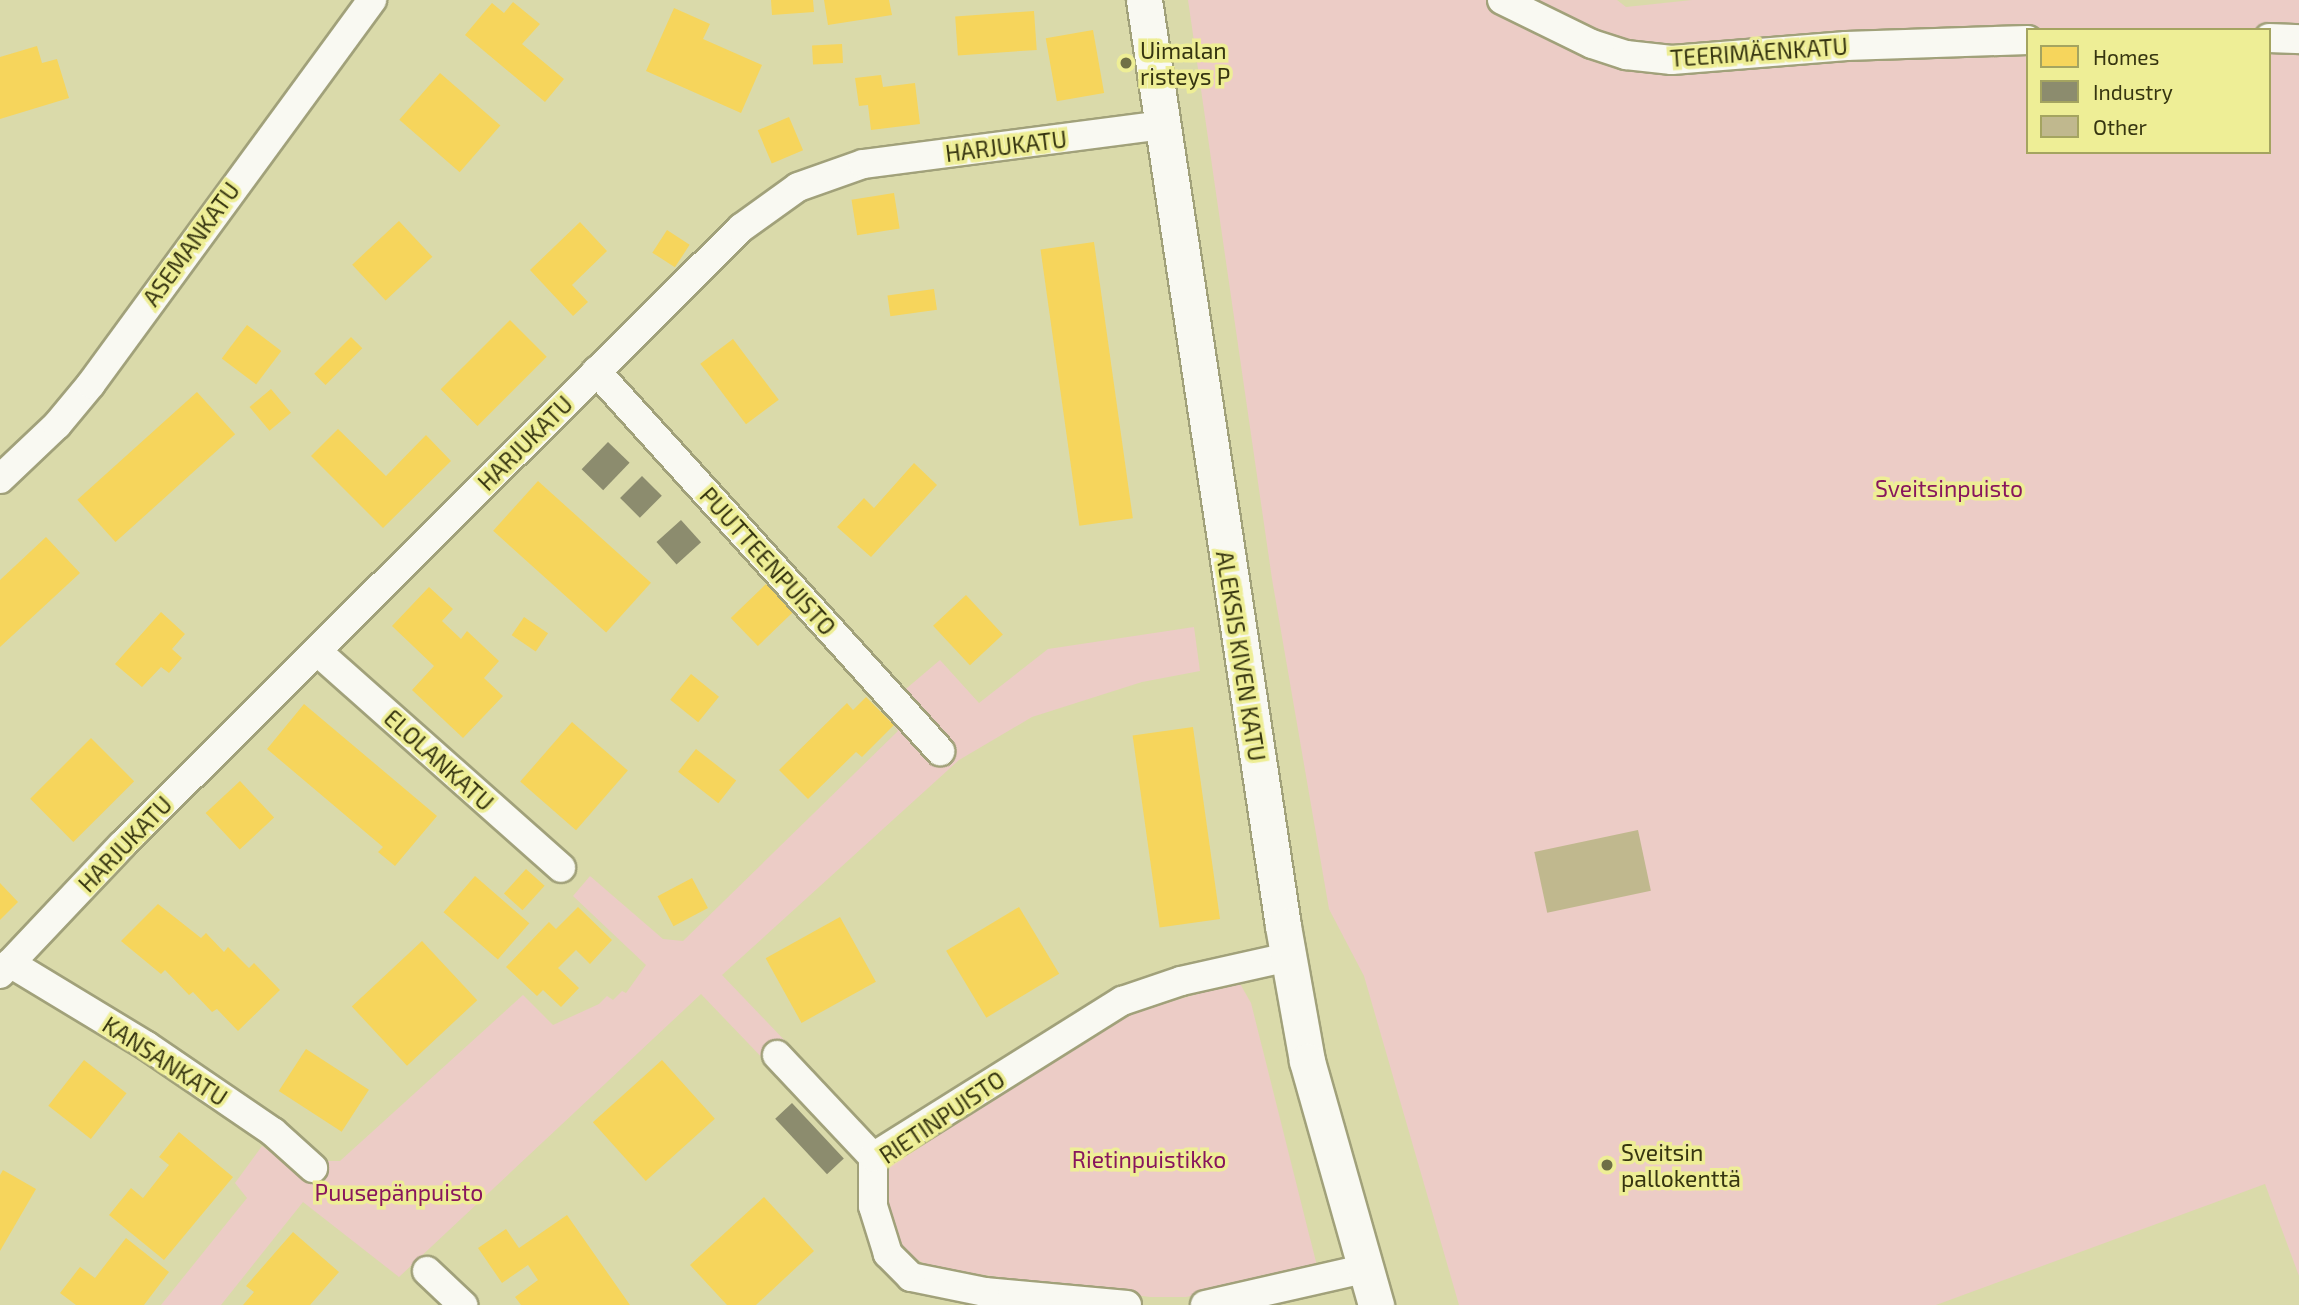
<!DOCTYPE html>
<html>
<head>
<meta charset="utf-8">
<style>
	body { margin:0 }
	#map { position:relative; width:2299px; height:1305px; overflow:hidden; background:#dadaaa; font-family:"Exo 2",sans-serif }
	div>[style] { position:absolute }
	.green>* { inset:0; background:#ecccc6 }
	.homes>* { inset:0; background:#f6d55c; transform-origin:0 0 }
	.industry>* { inset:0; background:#8c8c6e; transform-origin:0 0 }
	.building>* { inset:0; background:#c0b88e; transform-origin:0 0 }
	.roads { filter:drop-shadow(2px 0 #a1a17a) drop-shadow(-2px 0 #a1a17a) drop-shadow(0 2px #a1a17a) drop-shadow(0 -2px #a1a17a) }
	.minor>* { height:28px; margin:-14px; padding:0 14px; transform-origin:14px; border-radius:14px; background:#f9f9f2 }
	.tertiary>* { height:35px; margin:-17.5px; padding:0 17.5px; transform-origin:17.5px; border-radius:17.5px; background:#f9f9f2 }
	.dots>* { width:19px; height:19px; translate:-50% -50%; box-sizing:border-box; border:4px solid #eeee96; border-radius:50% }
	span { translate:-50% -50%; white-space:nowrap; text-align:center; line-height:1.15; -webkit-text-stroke:7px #eeee96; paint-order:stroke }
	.poi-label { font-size:23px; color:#363510 }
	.left { translate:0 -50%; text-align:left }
	.street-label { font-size:23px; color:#363510 }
	.park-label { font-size:23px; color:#88165d }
	.legend { position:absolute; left:2026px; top:28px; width:245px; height:126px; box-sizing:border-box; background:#eeee96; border:2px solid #a4a460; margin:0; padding:9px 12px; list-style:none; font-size:21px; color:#363510 }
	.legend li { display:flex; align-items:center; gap:14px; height:35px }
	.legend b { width:35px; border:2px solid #a4a460 }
</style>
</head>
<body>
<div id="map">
	<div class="green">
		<div style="clip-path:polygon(evenodd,1188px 0,1617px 0,1626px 7px,1692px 0,2299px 0,2299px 1276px,2265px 1184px,1936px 1305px,1459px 1305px,1364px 976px,1329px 909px,1272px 579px,1188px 0,2028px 30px,2269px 30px,2269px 152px,2028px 152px,2028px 30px)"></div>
		<div style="clip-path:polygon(1194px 627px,1200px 671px,1142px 682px,1032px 717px,959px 760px,722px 975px,789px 1045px,768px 1064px,701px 994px,399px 1277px,303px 1202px,221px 1305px,161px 1305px,247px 1198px,235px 1183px,262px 1146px,279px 1158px,294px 1139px,323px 1161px,340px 1161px,523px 995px,553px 1025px,599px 1004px,607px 996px,613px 1000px,622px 991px,626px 993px,646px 965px,573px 896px,590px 876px,663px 939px,683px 941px,898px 731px,881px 710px,940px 660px,979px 703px,1048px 649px)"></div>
		<div style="clip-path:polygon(1239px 982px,1251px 1003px,1318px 1270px,1186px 1297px,1150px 1297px,931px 1268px,896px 1246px,885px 1213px,884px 1186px,894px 1156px,1131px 1013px)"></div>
	</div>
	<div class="homes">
		<div style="clip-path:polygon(771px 0,813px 0,814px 12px,772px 15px)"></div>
		<div style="clip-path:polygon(824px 0,889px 0,892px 15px,828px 25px)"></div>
		<div style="clip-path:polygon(513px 2px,540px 24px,522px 44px,564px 79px,545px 102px,465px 35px,492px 3px,504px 13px)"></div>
		<div style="clip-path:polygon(674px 8px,710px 24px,703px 39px,762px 65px,741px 113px,646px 71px)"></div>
		<div style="left:1034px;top:11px;width:39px;height:79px;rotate:86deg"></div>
		<div style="left:1093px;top:30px;width:64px;height:48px;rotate:80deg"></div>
		<div style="left:842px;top:44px;width:19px;height:30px;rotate:87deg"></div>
		<div style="clip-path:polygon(37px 46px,42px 63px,57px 59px,69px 98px,0 119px,0 57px)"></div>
		<div style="left:440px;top:73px;width:80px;height:62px;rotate:41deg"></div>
		<div style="clip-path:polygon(881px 75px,883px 87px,915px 83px,920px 124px,871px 130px,868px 105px,859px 106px,855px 78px)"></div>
		<div style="left:789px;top:117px;width:36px;height:34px;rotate:67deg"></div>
		<div style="left:894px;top:193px;width:36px;height:43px;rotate:81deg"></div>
		<div style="left:399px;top:221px;width:49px;height:64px;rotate:47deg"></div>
		<div style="clip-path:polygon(580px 222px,607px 251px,572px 285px,588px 302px,573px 316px,530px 270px)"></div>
		<div style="left:667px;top:230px;width:27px;height:27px;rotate:33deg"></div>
		<div style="left:1094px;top:242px;width:279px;height:54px;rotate:82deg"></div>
		<div style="left:934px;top:289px;width:21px;height:47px;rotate:82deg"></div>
		<div style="left:510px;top:320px;width:52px;height:98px;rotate:45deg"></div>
		<div style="left:247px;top:325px;width:43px;height:42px;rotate:37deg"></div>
		<div style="left:351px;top:337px;width:16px;height:52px;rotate:45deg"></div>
		<div style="left:733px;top:339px;width:76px;height:41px;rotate:53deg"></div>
		<div style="left:271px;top:389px;width:31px;height:28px;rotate:50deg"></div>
		<div style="left:197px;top:392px;width:57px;height:161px;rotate:48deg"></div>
		<div style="clip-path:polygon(338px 429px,386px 476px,426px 435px,451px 461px,383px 528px,311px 456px)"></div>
		<div style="clip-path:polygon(914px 463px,937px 485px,871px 557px,837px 527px,864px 498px,874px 508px)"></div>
		<div style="left:538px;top:481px;width:152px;height:67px;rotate:42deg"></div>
		<div style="clip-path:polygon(46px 537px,80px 573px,0 647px,0 580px)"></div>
		<div style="left:766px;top:584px;width:39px;height:49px;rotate:46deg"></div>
		<div style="clip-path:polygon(429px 587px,453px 609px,442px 621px,461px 639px,467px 631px,499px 661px,484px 678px,503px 696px,463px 738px,412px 690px,434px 666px,392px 626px)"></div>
		<div style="left:966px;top:595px;width:54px;height:45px;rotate:47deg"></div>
		<div style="clip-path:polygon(161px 612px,185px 634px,172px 649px,182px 658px,169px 673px,161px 667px,142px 687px,115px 664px)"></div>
		<div style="left:524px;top:617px;width:29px;height:22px;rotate:34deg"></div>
		<div style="left:691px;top:674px;width:36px;height:33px;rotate:39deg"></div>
		<div style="clip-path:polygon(866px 697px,894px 725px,862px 757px,856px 752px,808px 799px,779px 770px,847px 703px,853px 710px)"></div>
		<div style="clip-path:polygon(304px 704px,437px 816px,395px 866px,378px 852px,383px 847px,267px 749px)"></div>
		<div style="left:572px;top:722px;width:74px;height:79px;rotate:41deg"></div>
		<div style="left:1193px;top:727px;width:194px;height:61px;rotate:82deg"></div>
		<div style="left:91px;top:738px;width:61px;height:86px;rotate:45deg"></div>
		<div style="left:696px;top:749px;width:51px;height:29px;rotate:38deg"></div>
		<div style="left:240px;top:781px;width:50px;height:47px;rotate:47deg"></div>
		<div style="left:526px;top:869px;width:25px;height:33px;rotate:42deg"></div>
		<div style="left:475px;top:876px;width:72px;height:48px;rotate:41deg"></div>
		<div style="left:692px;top:878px;width:34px;height:39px;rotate:62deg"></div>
		<div style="clip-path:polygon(0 883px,18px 902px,0 920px)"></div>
		<div style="clip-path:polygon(158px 904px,201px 938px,206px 933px,224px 952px,228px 947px,249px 968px,254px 963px,280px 990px,238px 1031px,217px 1009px,212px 1012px,193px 992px,189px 995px,165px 970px,161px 974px,121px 941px)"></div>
		<div style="clip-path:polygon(578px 907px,612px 940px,590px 964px,576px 950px,558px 968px,579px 988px,561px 1007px,543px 990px,537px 996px,506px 967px,549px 922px,556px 929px)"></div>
		<div style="left:1019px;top:907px;width:78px;height:85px;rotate:59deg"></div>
		<div style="left:840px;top:917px;width:74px;height:85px;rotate:61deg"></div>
		<div style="left:422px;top:941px;width:81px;height:96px;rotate:47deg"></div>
		<div style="left:306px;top:1049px;width:75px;height:50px;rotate:33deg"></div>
		<div style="left:84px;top:1060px;width:54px;height:58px;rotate:38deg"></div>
		<div style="left:662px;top:1060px;width:79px;height:93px;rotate:48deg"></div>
		<div style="clip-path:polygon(179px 1132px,233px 1177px,164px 1260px,109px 1215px,131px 1188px,143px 1198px,169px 1165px,159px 1157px)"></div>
		<div style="clip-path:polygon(3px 1170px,36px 1189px,0 1251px,0 1175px)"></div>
		<div style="clip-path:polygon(764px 1197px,814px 1251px,756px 1305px,727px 1305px,690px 1265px)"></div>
		<div style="clip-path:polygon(567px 1215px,630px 1305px,521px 1305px,515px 1297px,538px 1280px,528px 1265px,502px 1283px,478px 1248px,506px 1229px,519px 1248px)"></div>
		<div style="clip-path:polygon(293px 1232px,339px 1272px,310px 1305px,243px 1305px,254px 1292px,246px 1286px)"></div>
		<div style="clip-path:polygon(126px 1238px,169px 1272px,144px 1305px,76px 1305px,60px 1293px,80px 1267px,95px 1278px)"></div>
	</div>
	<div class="industry">
		<div style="left:608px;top:442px;width:30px;height:38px;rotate:44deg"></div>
		<div style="left:642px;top:476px;width:28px;height:31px;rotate:45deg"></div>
		<div style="left:681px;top:520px;width:30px;height:33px;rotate:48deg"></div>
		<div style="left:792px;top:1103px;width:76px;height:23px;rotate:47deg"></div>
	</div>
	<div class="building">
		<div style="left:1638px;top:830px;width:62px;height:106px;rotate:78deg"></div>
	</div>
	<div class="roads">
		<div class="minor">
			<div style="left:1502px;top:0;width:100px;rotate:26.1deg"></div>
			<div style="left:1592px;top:44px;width:36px;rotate:18deg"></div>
			<div style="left:1626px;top:55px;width:46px;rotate:6.2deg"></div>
			<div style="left:1672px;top:60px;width:175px;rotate:-4.6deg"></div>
			<div style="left:1846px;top:46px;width:182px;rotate:-1.9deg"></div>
			<div style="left:2269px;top:38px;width:30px;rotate:2deg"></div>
			<div style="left:596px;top:371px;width:513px;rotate:47.85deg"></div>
			<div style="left:0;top:479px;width:79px;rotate:-43.5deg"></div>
			<div style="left:57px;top:425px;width:53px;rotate:-50.3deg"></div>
			<div style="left:91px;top:384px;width:476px;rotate:-53.8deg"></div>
			<div style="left:318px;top:652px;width:325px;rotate:41.6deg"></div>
			<div style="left:10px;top:963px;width:160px;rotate:31.2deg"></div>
			<div style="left:147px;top:1046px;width:153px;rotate:34.3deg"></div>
			<div style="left:273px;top:1132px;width:54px;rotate:42deg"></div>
			<div style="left:0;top:974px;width:178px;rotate:-46.6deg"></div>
			<div style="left:122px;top:845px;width:874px;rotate:-44.91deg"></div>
			<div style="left:741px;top:228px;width:70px;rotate:-35.7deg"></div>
			<div style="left:798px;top:187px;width:69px;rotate:-19.5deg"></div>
			<div style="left:863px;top:164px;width:303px;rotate:-7.4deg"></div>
			<div style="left:777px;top:1055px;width:140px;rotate:46.7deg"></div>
			<div style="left:427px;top:1271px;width:50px;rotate:43.4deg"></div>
			<div style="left:1127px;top:1305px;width:143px;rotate:-174.8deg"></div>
			<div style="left:985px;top:1292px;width:76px;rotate:-168.5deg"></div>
			<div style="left:911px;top:1277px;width:33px;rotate:-135deg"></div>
			<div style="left:888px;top:1254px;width:50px;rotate:-107.4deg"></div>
			<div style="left:873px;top:1206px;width:49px;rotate:-90deg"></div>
			<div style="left:873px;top:1157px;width:294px;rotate:-32.1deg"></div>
			<div style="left:1122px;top:1001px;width:62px;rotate:-18.7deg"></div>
			<div style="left:1181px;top:981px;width:110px;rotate:-12.6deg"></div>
			<div style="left:1205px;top:1305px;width:162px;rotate:-12.8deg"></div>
		</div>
		<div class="tertiary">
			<div style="left:1144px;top:0;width:936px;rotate:81.46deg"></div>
			<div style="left:1283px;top:926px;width:137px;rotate:79.9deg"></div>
			<div style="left:1307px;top:1061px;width:254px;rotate:74.2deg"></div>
		</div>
	</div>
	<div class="dots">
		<div style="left:1126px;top:63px;background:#6f6f46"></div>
		<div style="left:1607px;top:1165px;background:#6f6f46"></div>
	</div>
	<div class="poi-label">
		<span class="left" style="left:1140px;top:63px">Uimalan<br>risteys P</span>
		<span class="left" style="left:1621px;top:1165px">Sveitsin<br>pallokenttä</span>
	</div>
	<div class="street-label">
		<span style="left:1759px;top:52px;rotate:-4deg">TEERIMÄENKATU</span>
		<span style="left:1006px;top:146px;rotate:-7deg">HARJUKATU</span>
		<span style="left:191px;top:244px;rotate:-54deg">ASEMANKATU</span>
		<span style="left:525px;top:443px;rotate:-45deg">HARJUKATU</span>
		<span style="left:768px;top:561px;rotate:48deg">PUUTTEENPUISTO</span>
		<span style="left:1241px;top:656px;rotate:81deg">ALEKSIS KIVEN KATU</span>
		<span style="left:439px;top:760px;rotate:42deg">ELOLANKATU</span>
		<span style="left:125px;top:844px;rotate:-46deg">HARJUKATU</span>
		<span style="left:165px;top:1061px;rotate:33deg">KANSANKATU</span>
		<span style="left:942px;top:1117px;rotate:-34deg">RIETINPUISTO</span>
	</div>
	<div class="park-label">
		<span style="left:1949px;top:488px">Sveitsinpuisto</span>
		<span style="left:1149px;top:1159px">Rietinpuistikko</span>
		<span style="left:399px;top:1192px">Puusepänpuisto</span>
	</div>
	<ul class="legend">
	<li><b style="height:19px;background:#f6d55c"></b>Homes</li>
	<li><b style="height:19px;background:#8c8c6e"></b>Industry</li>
	<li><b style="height:19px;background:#c0b88e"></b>Other</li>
	</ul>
</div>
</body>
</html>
